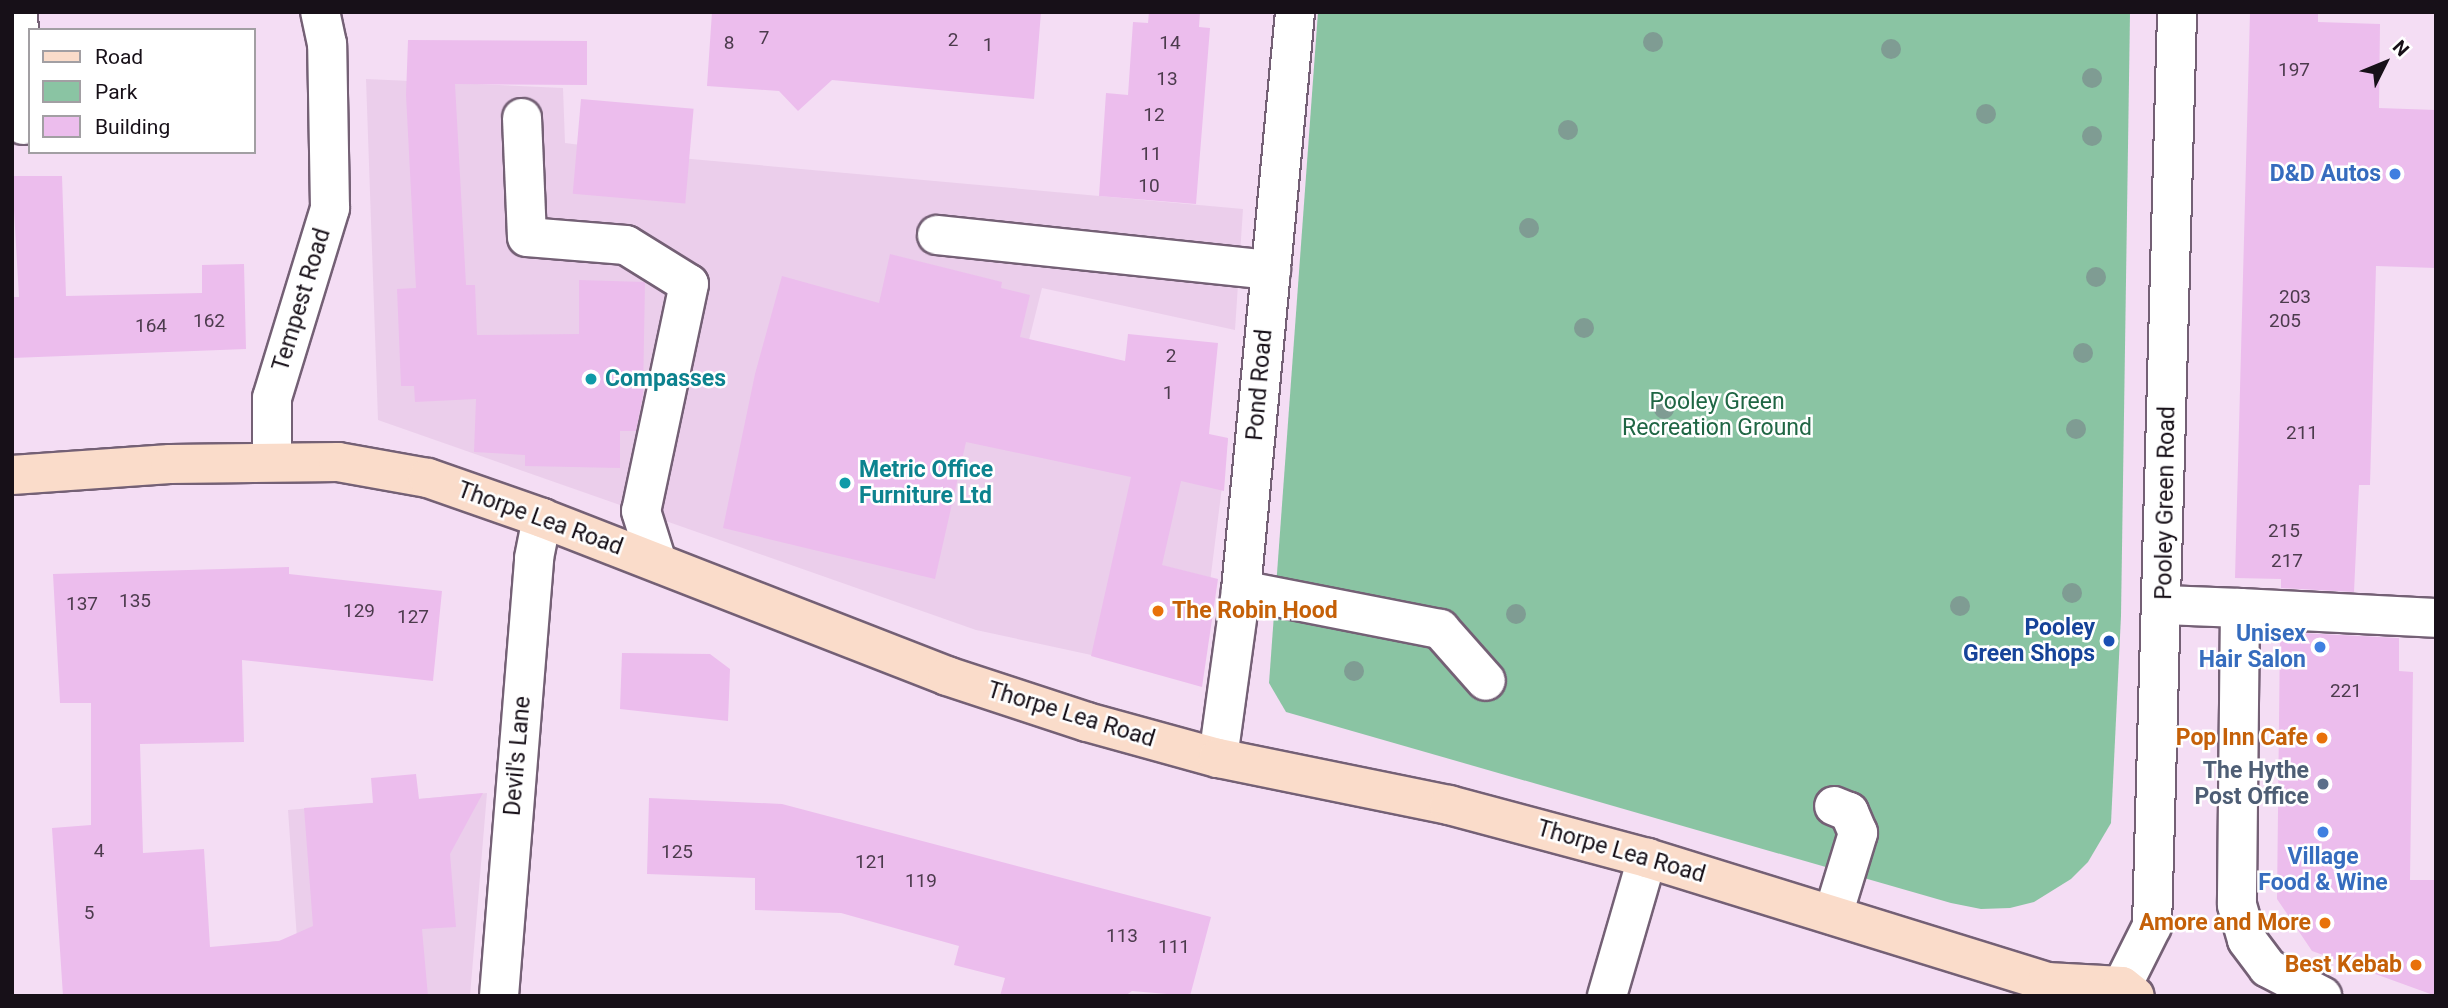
<!DOCTYPE html>
<html>
<head>
<meta charset="utf-8">
<style>
	body { margin:0 }
	#map { position:relative; width:2448px; height:1008px; overflow:hidden; background:#f4ddf4; font-family:Roboto,sans-serif }
	div>[style] { position:absolute }
	.built>* { inset:0; background:#ebceeb }
	.green>* { inset:0; background:#8ac4a3 }
	.building>* { inset:0; background:#ecbded; transform-origin:0 0 }
	.roads { filter:drop-shadow(2px 0 #746075) drop-shadow(-2px 0 #746075) drop-shadow(0 2px #746075) drop-shadow(0 -2px #746075) }
	.minor>* { height:38px; margin:-19px; padding:0 19px; transform-origin:19px; border-radius:19px; background:#fff }
	.major>* { height:38px; margin:-19px; padding:0 19px; transform-origin:19px; border-radius:19px; background:#fadcca }
	.trees>* { width:20px; height:20px; margin:-10px; border-radius:50%; background:#7f9c93 }
	.dots>* { width:19px; height:19px; translate:-50% -50%; box-sizing:border-box; border:4px solid #fff; border-radius:50% }
	span { translate:-50% -50%; white-space:nowrap; text-align:center; line-height:1.15; -webkit-text-stroke:5px #fff; paint-order:stroke }
	.number-label { font-size:19px; color:#4c3b4d }
	.number-label span { -webkit-text-stroke-width:0 }
	.shop-label { font-size:23px; color:#366cbe; font-weight:700 }
	.right { translate:-100% -50%; text-align:right }
	.street-label { font-size:23px; color:#171018 }
	.culture-label { font-size:23px; color:#0d838f; font-weight:700 }
	.left { translate:0 -50%; text-align:left }
	.park-label { font-size:23px; color:#1f6644 }
	.food-label { font-size:23px; color:#c56008; font-weight:700 }
	.transit-label { font-size:23px; color:#164399; font-weight:700 }
	.service-label { font-size:23px; color:#4e5e75; font-weight:700 }
	.frame { position:absolute; inset:0; border:14px solid #171018; pointer-events:none }
	.legend { position:absolute; left:28px; top:28px; width:228px; height:126px; box-sizing:border-box; background:#fff; border:2px solid #a29fa3; margin:0; padding:9px 12px; list-style:none; font-size:21px; color:#171018 }
	.legend li { display:flex; align-items:center; gap:14px; height:35px }
	.legend b { width:35px; border:2px solid #a29fa3 }
	.north { position:absolute; left:2350px; top:28px; width:70px; height:70px; -webkit-text-stroke:5px #fff; paint-order:stroke; rotate:47deg; font-size:19px; font-weight:700; line-height:28px; text-align:center; color:#171018 }
	.north::after { content:''; display:block; margin:auto; width:24px; height:32px; background:#171018; clip-path:polygon(50% 0,100% 100%,50% 72%,0 100%) }
</style>
</head>
<body>
<div id="map">
	<div class="built">
		<div style="clip-path:polygon(366px 79px,563px 88px,565px 143px,691px 159px,1243px 209px,1235px 330px,1042px 288px,1016px 392px,1228px 439px,1198px 678px,976px 630px,378px 420px)"></div>
		<div style="clip-path:polygon(487px 793px,470px 996px,216px 996px,219px 947px,297px 939px,288px 810px)"></div>
	</div>
	<div class="green">
		<div style="clip-path:polygon(1318px 12px,2130px 12px,2121px 616px,2111px 823px,2088px 862px,2071px 879px,2034px 902px,2010px 908px,1981px 909px,1951px 903px,1286px 712px,1269px 683px)"></div>
	</div>
	<div class="building">
		<div style="clip-path:polygon(712px 12px,1041px 12px,1034px 99px,832px 80px,798px 111px,779px 91px,707px 86px)"></div>
		<div style="clip-path:polygon(1149px 12px,1200px 12px,1199px 27px,1210px 28px,1196px 204px,1099px 196px,1106px 93px,1128px 95px,1133px 22px,1148px 23px)"></div>
		<div style="clip-path:polygon(2250px 12px,2318px 12px,2318px 22px,2380px 24px,2379px 108px,2436px 110px,2436px 268px,2376px 266px,2370px 485px,2359px 485px,2354px 592px,2281px 588px,2281px 579px,2235px 578px)"></div>
		<div style="clip-path:polygon(408px 40px,587px 41px,587px 85px,455px 84px,466px 285px,475px 285px,477px 335px,579px 334px,579px 280px,645px 282px,643px 394px,636px 431px,620px 431px,620px 468px,525px 466px,525px 455px,474px 452px,476px 399px,415px 402px,414px 386px,401px 386px,397px 289px,416px 288px,406px 95px)"></div>
		<div style="left:581px;top:99px;width:113px;height:95px;rotate:5deg"></div>
		<div style="clip-path:polygon(12px 176px,62px 176px,66px 296px,202px 293px,202px 265px,244px 264px,246px 349px,12px 358px,12px 297px,19px 297px)"></div>
		<div style="clip-path:polygon(890px 254px,1002px 282px,1001px 288px,1030px 295px,1020px 337px,1125px 361px,1128px 334px,1218px 343px,1209px 434px,1228px 438px,1224px 491px,1181px 481px,1162px 565px,1218px 579px,1202px 687px,1091px 656px,1131px 477px,966px 442px,935px 579px,723px 528px,755px 374px,782px 276px,879px 303px)"></div>
		<div style="clip-path:polygon(289px 567px,289px 574px,442px 591px,433px 681px,242px 660px,244px 742px,140px 744px,143px 853px,204px 849px,210px 947px,279px 941px,313px 926px,304px 808px,373px 803px,371px 778px,416px 774px,419px 799px,483px 793px,450px 854px,456px 927px,422px 929px,428px 996px,63px 996px,52px 828px,91px 825px,91px 703px,60px 703px,53px 574px)"></div>
		<div style="clip-path:polygon(2280px 632px,2399px 638px,2399px 671px,2413px 672px,2410px 880px,2436px 880px,2436px 996px,2312px 951px,2277px 899px)"></div>
		<div style="clip-path:polygon(622px 653px,710px 654px,730px 669px,728px 721px,620px 709px)"></div>
		<div style="clip-path:polygon(649px 798px,782px 804px,1211px 917px,1190px 996px,1132px 991px,1125px 996px,1000px 996px,1005px 978px,954px 965px,959px 946px,841px 913px,755px 910px,755px 878px,647px 874px)"></div>
	</div>
	<div class="roads">
		<div class="minor">
			<div style="left:18px;top:12px;width:113px;rotate:87.5deg"></div>
			<div style="left:522px;top:118px;width:119px;rotate:87.6deg"></div>
			<div style="left:527px;top:237px;width:99px;rotate:4.6deg"></div>
			<div style="left:626px;top:245px;width:74px;rotate:31.8deg"></div>
			<div style="left:689px;top:284px;width:232px;rotate:101.9deg"></div>
			<div style="left:641px;top:511px;width:53px;rotate:72.6deg"></div>
			<div style="left:937px;top:235px;width:336px;rotate:6deg"></div>
			<div style="left:272px;top:461px;width:63px;rotate:-90deg"></div>
			<div style="left:272px;top:398px;width:199px;rotate:-73deg"></div>
			<div style="left:330px;top:208px;width:164px;rotate:-91deg"></div>
			<div style="left:327px;top:44px;width:33px;rotate:-102deg"></div>
			<div style="left:1241px;top:590px;width:203px;rotate:11.1deg"></div>
			<div style="left:1440px;top:629px;width:69px;rotate:48.5deg"></div>
			<div style="left:2164px;top:605px;width:76px;rotate:2.3deg"></div>
			<div style="left:2240px;top:608px;width:297px;rotate:90.6deg"></div>
			<div style="left:2237px;top:905px;width:36px;rotate:74deg"></div>
			<div style="left:2247px;top:940px;width:35px;rotate:53deg"></div>
			<div style="left:2268px;top:968px;width:61px;rotate:27.4deg"></div>
			<div style="left:2240px;top:608px;width:196px;rotate:2.9deg"></div>
			<div style="left:1218px;top:758px;width:170px;rotate:-82.2deg"></div>
			<div style="left:1241px;top:590px;width:581px;rotate:-84.66deg"></div>
			<div style="left:1833px;top:915px;width:86px;rotate:-73deg"></div>
			<div style="left:1858px;top:833px;width:23px;rotate:-113deg"></div>
			<div style="left:1849px;top:812px;width:16px;rotate:-158deg"></div>
			<div style="left:2122px;top:986px;width:67px;rotate:-63.4deg"></div>
			<div style="left:2152px;top:926px;width:914px;rotate:-88.43deg"></div>
			<div style="left:499px;top:996px;width:439px;rotate:-85.4deg"></div>
			<div style="left:534px;top:558px;width:41px;rotate:-78.7deg"></div>
			<div style="left:1607px;top:996px;width:144px;rotate:-73.8deg"></div>
		</div>
		<div class="major">
			<div style="left:12px;top:475px;width:158px;rotate:-4deg"></div>
			<div style="left:170px;top:464px;width:168px;rotate:-0.7deg"></div>
			<div style="left:338px;top:462px;width:91px;rotate:10.1deg"></div>
			<div style="left:428px;top:478px;width:121px;rotate:19.3deg"></div>
			<div style="left:542px;top:518px;width:435px;rotate:21.3deg"></div>
			<div style="left:947px;top:676px;width:147px;rotate:18.2deg"></div>
			<div style="left:1087px;top:722px;width:136px;rotate:15.4deg"></div>
			<div style="left:1218px;top:758px;width:236px;rotate:11.5deg"></div>
			<div style="left:1449px;top:805px;width:205px;rotate:15deg"></div>
			<div style="left:1647px;top:858px;width:419px;rotate:17.2deg"></div>
			<div style="left:2047px;top:982px;width:75px;rotate:3.1deg"></div>
			<div style="left:2122px;top:986px;width:16px;rotate:38deg"></div>
		</div>
	</div>
	<div class="trees">
		<div style="left:1653px;top:42px"></div>
		<div style="left:1891px;top:49px"></div>
		<div style="left:2092px;top:78px"></div>
		<div style="left:1986px;top:114px"></div>
		<div style="left:1568px;top:130px"></div>
		<div style="left:2092px;top:136px"></div>
		<div style="left:1529px;top:228px"></div>
		<div style="left:2096px;top:277px"></div>
		<div style="left:1584px;top:328px"></div>
		<div style="left:2083px;top:353px"></div>
		<div style="left:1664px;top:409px"></div>
		<div style="left:2076px;top:429px"></div>
		<div style="left:2072px;top:593px"></div>
		<div style="left:1960px;top:606px"></div>
		<div style="left:1516px;top:614px"></div>
		<div style="left:1354px;top:671px"></div>
	</div>
	<div class="dots">
		<div style="left:2395px;top:174px;background:#3f7fe0"></div>
		<div style="left:591px;top:379px;background:#0f9aa8"></div>
		<div style="left:845px;top:483px;background:#0f9aa8"></div>
		<div style="left:1158px;top:611px;background:#e8710a"></div>
		<div style="left:2109px;top:641px;background:#1a4fb4"></div>
		<div style="left:2320px;top:647px;background:#3f7fe0"></div>
		<div style="left:2322px;top:738px;background:#e8710a"></div>
		<div style="left:2323px;top:784px;background:#5c6f8a"></div>
		<div style="left:2323px;top:832px;background:#3f7fe0"></div>
		<div style="left:2325px;top:923px;background:#e8710a"></div>
		<div style="left:2416px;top:965px;background:#e8710a"></div>
	</div>
	<div class="number-label">
		<span style="left:764px;top:38px">7</span>
		<span style="left:953px;top:40px">2</span>
		<span style="left:729px;top:43px">8</span>
		<span style="left:1170px;top:43px">14</span>
		<span style="left:988px;top:45px">1</span>
		<span style="left:2294px;top:70px">197</span>
		<span style="left:1167px;top:79px">13</span>
		<span style="left:1154px;top:115px">12</span>
		<span style="left:1151px;top:154px">11</span>
		<span style="left:1149px;top:186px">10</span>
		<span style="left:2295px;top:297px">203</span>
		<span style="left:209px;top:321px">162</span>
		<span style="left:2285px;top:321px">205</span>
		<span style="left:151px;top:326px">164</span>
		<span style="left:1171px;top:356px">2</span>
		<span style="left:1168px;top:393px">1</span>
		<span style="left:2302px;top:433px">211</span>
		<span style="left:2284px;top:531px">215</span>
		<span style="left:2287px;top:561px">217</span>
		<span style="left:135px;top:601px">135</span>
		<span style="left:82px;top:604px">137</span>
		<span style="left:359px;top:611px">129</span>
		<span style="left:413px;top:617px">127</span>
		<span style="left:2346px;top:691px">221</span>
		<span style="left:99px;top:851px">4</span>
		<span style="left:677px;top:852px">125</span>
		<span style="left:871px;top:862px">121</span>
		<span style="left:921px;top:881px">119</span>
		<span style="left:89px;top:913px">5</span>
		<span style="left:1122px;top:936px">113</span>
		<span style="left:1174px;top:947px">111</span>
	</div>
	<div class="shop-label">
		<span class="right" style="left:2381px;top:174px">D&amp;D Autos</span>
		<span class="right" style="left:2306px;top:647px">Unisex<br>Hair Salon</span>
		<span style="left:2323px;top:870px">Village<br>Food &amp; Wine</span>
	</div>
	<div class="street-label">
		<span style="left:302px;top:300px;rotate:-73deg">Tempest Road</span>
		<span style="left:1260px;top:385px;rotate:-85deg">Pond Road</span>
		<span style="left:2166px;top:503px;rotate:-89deg">Pooley Green Road</span>
		<span style="left:540px;top:519px;rotate:20deg">Thorpe Lea Road</span>
		<span style="left:1071px;top:715px;rotate:17deg">Thorpe Lea Road</span>
		<span style="left:518px;top:756px;rotate:-85deg">Devil's Lane</span>
		<span style="left:1621px;top:852px;rotate:16deg">Thorpe Lea Road</span>
	</div>
	<div class="culture-label">
		<span class="left" style="left:605px;top:379px">Compasses</span>
		<span class="left" style="left:859px;top:483px">Metric Office<br>Furniture Ltd</span>
	</div>
	<div class="park-label">
		<span style="left:1717px;top:415px">Pooley Green<br>Recreation Ground</span>
	</div>
	<div class="food-label">
		<span class="left" style="left:1172px;top:611px">The Robin Hood</span>
		<span class="right" style="left:2308px;top:738px">Pop Inn Cafe</span>
		<span class="right" style="left:2311px;top:923px">Amore and More</span>
		<span class="right" style="left:2402px;top:965px">Best Kebab</span>
	</div>
	<div class="transit-label">
		<span class="right" style="left:2095px;top:641px">Pooley<br>Green Shops</span>
	</div>
	<div class="service-label">
		<span class="right" style="left:2309px;top:784px">The Hythe<br>Post Office</span>
	</div>
	<div class="frame"></div>
	<ul class="legend">
	<li><b style="height:9px;background:#fadcca"></b>Road</li>
	<li><b style="height:19px;background:#8ac4a3"></b>Park</li>
	<li><b style="height:19px;background:#ecbded"></b>Building</li>
	</ul>
	<div class="north">N</div>
</div>
</body>
</html>
